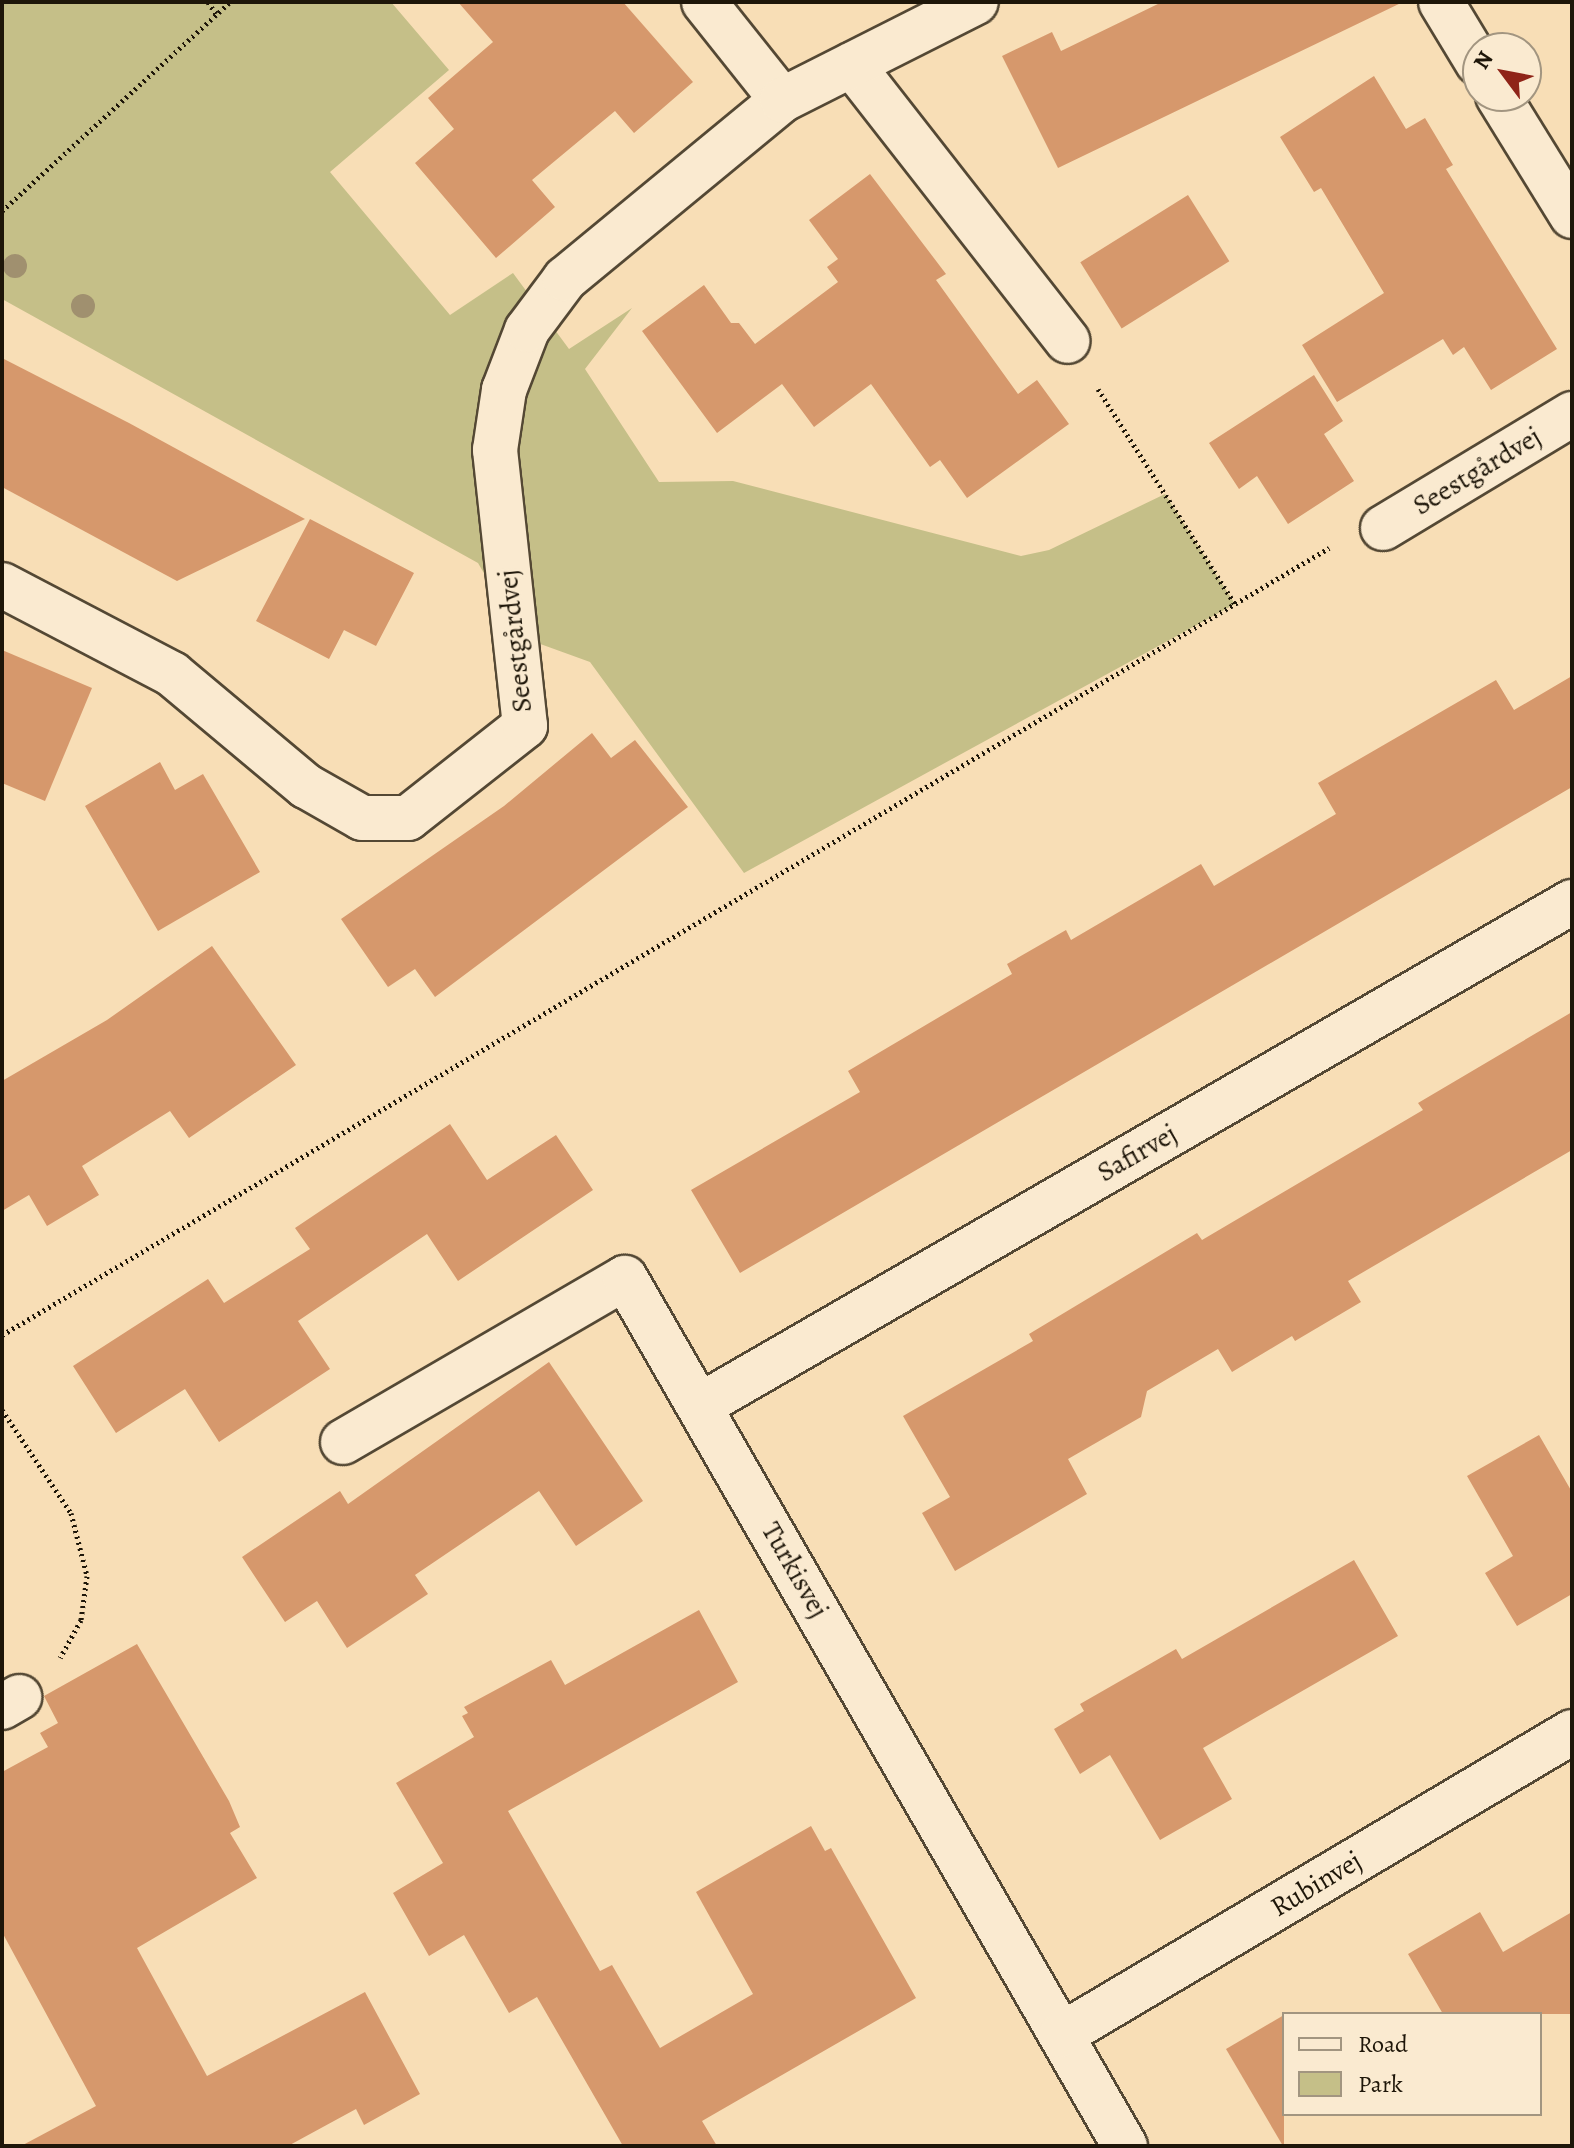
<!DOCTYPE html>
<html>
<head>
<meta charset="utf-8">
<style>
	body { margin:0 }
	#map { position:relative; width:1574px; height:2148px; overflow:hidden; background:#f8deb6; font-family:Alegreya,serif }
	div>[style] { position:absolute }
	.green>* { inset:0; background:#c5bf88 }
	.building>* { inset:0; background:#d6986c; transform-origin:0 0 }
	.path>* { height:5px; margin-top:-2.5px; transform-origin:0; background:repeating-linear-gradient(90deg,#1e1609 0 2px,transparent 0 6px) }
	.roads { filter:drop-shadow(2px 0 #544834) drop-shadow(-2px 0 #544834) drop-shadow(0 2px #544834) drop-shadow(0 -2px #544834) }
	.street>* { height:44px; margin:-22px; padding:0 22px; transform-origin:22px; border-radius:22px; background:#faead0 }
	.trees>* { width:24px; height:24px; margin:-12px; border-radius:50%; background:#a0906f }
	span { translate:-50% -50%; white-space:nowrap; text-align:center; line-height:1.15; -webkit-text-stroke:6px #faead0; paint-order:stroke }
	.street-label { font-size:28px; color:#1e1609 }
	.frame { position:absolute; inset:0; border:4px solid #1e1609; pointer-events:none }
	.legend { position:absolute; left:1282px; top:2012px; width:260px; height:104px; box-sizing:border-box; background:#faead0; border:2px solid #a29580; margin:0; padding:10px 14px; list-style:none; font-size:24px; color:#1e1609 }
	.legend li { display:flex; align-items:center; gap:16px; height:40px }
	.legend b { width:40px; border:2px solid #a29580 }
	.north { position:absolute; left:1462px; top:32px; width:80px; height:80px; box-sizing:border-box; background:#faead0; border:2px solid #a29580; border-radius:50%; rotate:302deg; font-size:22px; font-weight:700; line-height:32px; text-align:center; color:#1e1609 }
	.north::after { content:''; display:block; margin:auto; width:28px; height:36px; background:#8f2418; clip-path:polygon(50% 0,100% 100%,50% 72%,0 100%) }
</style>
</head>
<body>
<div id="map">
	<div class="green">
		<div style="clip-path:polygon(2px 2px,391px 2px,449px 70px,330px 172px,450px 315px,513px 273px,569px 349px,632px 308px,585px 369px,659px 482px,733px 481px,1021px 556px,1049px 550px,1165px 494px,1235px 604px,744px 873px,590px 662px,521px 637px,478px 563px,2px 299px)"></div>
	</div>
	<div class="building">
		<div style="clip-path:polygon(458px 2px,623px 2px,693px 82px,634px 133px,615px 111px,532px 180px,555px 207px,496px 258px,415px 163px,454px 129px,428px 98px,493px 42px)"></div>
		<div style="clip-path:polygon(1162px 2px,1403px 2px,1058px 168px,1002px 56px,1052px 32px,1061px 51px)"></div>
		<div style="clip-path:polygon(1374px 76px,1406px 129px,1425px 118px,1453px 165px,1446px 169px,1557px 349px,1491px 390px,1464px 347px,1453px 355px,1443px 339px,1337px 402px,1302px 345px,1384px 293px,1321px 188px,1314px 192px,1280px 137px)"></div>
		<div style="clip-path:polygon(870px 174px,946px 274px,936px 280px,1018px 394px,1037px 380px,1069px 424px,967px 498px,940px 460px,930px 467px,871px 384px,814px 427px,782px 384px,717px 433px,642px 331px,704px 285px,731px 323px,739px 323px,755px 344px,838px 282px,827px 267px,838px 259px,809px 220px)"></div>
		<div style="left:1188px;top:195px;width:78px;height:127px;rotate:58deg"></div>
		<div style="clip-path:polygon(2px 358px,129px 423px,305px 519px,177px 581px,2px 487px)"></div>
		<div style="clip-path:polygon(1314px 375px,1343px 421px,1324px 434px,1354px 481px,1288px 524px,1257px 476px,1239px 489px,1209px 443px)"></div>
		<div style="clip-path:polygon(310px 519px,414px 573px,376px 646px,344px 630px,329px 659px,256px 621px)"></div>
		<div style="clip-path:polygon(2px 650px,92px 688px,45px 801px,2px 783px)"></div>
		<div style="clip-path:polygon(1572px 676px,1572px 787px,740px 1273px,691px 1190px,860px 1092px,848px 1071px,1012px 974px,1007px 964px,1066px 930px,1071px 940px,1201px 864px,1214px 886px,1336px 814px,1318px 783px,1496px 680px,1514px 710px)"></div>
		<div style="clip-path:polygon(592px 733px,611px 758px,635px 740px,688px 807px,435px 997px,415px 969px,388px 987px,341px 919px,504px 806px)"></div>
		<div style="clip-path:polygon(160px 762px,175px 790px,203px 774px,260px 872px,158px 931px,85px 806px)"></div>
		<div style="clip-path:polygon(212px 946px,296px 1065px,189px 1138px,170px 1111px,82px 1166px,99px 1195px,47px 1226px,29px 1195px,2px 1211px,2px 1081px,107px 1020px)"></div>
		<div style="clip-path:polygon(1572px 1012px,1572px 1150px,1348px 1281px,1361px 1302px,1295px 1341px,1292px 1336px,1232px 1372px,1218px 1349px,1147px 1391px,1141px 1417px,1068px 1459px,1087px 1494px,955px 1571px,922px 1513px,950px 1497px,903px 1416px,1033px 1341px,1029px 1334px,1197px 1233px,1202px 1240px,1423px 1110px,1418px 1103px)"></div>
		<div style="clip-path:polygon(450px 1124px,487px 1180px,556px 1135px,593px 1190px,458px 1281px,427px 1234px,298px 1321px,330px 1369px,219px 1442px,185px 1389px,116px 1433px,73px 1366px,208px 1279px,224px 1303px,310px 1249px,295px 1228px)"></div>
		<div style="clip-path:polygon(549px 1362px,643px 1501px,576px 1546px,539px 1491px,415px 1575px,428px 1594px,347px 1648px,317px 1601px,285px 1622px,242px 1557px,340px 1491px,348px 1504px)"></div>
		<div style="clip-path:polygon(1539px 1435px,1572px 1492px,1572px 1594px,1517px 1626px,1485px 1573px,1513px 1556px,1467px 1476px)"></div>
		<div style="clip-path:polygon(1354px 1560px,1398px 1636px,1203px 1748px,1232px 1799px,1160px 1840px,1110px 1755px,1080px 1774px,1054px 1729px,1084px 1711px,1080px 1704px,1176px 1649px,1182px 1659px)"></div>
		<div style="clip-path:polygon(699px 1610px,738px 1682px,508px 1811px,600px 1971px,612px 1965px,660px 2048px,753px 1994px,696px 1892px,811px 1826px,825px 1851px,831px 1848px,916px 1998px,702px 2121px,717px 2146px,623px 2146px,537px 1997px,509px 2013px,464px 1935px,429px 1956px,393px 1893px,443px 1863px,396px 1783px,474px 1737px,462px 1716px,468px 1713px,464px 1707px,551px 1660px,565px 1685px)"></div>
		<div style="clip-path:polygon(137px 1644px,229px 1801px,240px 1827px,230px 1833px,257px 1878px,137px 1948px,207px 2076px,365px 1992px,420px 2094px,364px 2125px,356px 2109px,288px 2146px,21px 2146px,96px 2106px,2px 1932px,2px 1772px,48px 1747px,40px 1733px,58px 1723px,44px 1696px)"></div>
		<div style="clip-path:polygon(1480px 1912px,1503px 1952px,1572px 1912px,1572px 2014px,1443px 2014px,1408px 1954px)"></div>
		<div style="clip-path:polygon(1284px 2015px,1284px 2146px,1283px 2146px,1226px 2049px)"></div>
	</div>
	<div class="path">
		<div style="left:208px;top:2px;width:14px;rotate:56deg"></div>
		<div style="left:2px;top:211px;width:309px;rotate:-42.5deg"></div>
		<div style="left:1098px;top:389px;width:255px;rotate:57.5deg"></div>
		<div style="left:2px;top:1335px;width:1543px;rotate:-30.67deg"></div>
		<div style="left:2px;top:1410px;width:124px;rotate:56.2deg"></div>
		<div style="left:71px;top:1513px;width:65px;rotate:75.7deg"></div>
		<div style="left:87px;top:1576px;width:44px;rotate:97.8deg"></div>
		<div style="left:81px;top:1620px;width:43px;rotate:118.9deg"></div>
	</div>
	<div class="roads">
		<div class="street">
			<div style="left:704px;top:2px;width:125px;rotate:51.5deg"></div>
			<div style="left:1441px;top:2px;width:71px;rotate:58.8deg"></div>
			<div style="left:852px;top:65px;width:350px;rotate:52deg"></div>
			<div style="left:1498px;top:96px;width:141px;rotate:58.3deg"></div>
			<div style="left:1383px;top:528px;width:221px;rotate:-31.1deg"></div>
			<div style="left:2px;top:585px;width:192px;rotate:27.6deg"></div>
			<div style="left:172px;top:674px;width:175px;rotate:39.9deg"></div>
			<div style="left:306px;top:786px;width:64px;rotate:29.7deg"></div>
			<div style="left:362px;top:818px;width:46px"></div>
			<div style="left:408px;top:818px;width:149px;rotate:-38.2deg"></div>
			<div style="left:525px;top:726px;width:278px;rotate:-96.2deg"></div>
			<div style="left:495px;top:450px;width:61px;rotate:-81.5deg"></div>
			<div style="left:504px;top:390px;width:64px;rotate:-69deg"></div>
			<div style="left:527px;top:330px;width:64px;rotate:-53.3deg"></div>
			<div style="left:565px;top:279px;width:281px;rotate:-39.5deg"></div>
			<div style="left:782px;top:100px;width:217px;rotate:-26.8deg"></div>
			<div style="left:701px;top:1405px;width:1006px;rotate:-30.01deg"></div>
			<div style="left:343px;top:1442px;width:326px;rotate:-30.2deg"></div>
			<div style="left:625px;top:1278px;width:1002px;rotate:60.06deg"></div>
			<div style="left:2px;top:1707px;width:20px;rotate:-30deg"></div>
			<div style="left:1061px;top:2035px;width:594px;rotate:-30.67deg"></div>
		</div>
	</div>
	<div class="trees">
		<div style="left:15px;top:266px"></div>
		<div style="left:83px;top:306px"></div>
	</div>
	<div class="street-label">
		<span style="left:1477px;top:471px;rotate:-31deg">Seestgårdvej</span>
		<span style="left:515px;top:641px;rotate:-96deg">Seestgårdvej</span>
		<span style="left:1137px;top:1153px;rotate:-30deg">Safirvej</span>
		<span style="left:795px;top:1570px;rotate:60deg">Turkisvej</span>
		<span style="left:1316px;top:1884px;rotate:-31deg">Rubinvej</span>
	</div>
	<div class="frame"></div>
	<ul class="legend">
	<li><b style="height:10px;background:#faead0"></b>Road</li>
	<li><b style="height:22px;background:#c5bf88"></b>Park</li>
	</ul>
	<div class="north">N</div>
</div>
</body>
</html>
